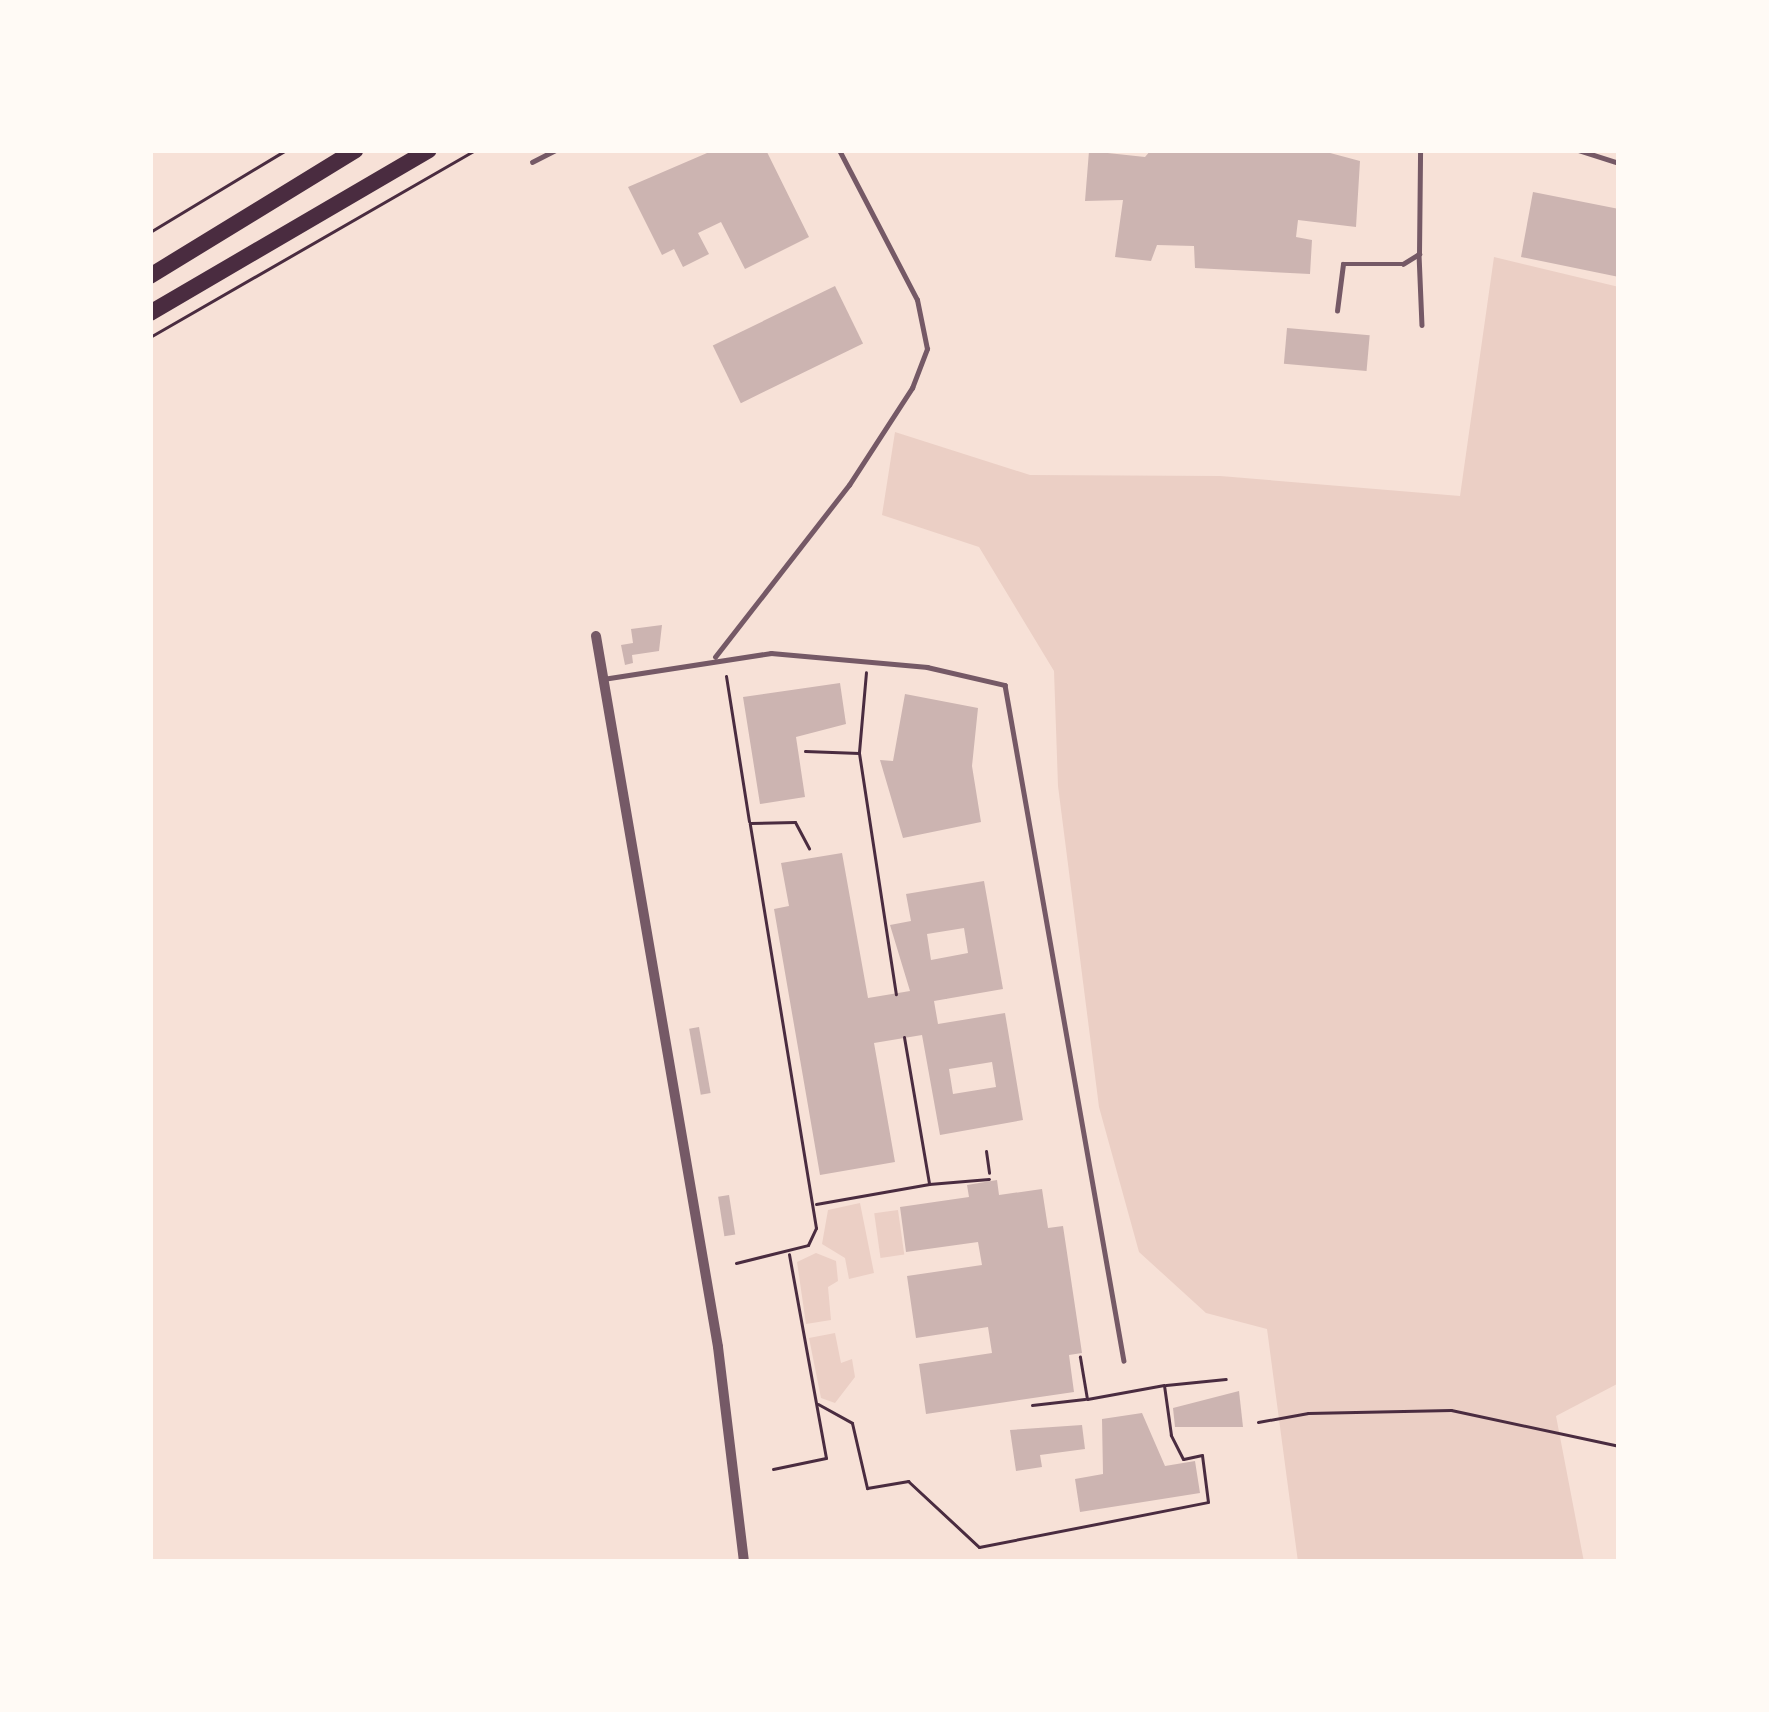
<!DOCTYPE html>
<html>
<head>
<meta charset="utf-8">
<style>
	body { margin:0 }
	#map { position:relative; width:1769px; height:1712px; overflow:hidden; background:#f7e1d7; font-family:Quicksand,sans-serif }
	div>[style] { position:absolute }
	.green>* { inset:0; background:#ebcfc5; transform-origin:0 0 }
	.building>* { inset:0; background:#ccb4b1; transform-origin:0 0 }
	.path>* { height:3px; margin:-1.5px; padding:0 1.5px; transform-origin:1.5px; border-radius:1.5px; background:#4a2c40 }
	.service>* { height:4.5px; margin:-2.25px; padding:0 2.25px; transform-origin:2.25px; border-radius:2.25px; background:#755966 }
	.minor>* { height:10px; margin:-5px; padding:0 5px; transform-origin:5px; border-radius:5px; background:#755966 }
	.trunk>* { height:16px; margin:-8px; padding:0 8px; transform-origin:8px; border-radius:8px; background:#4a2c40 }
	span { translate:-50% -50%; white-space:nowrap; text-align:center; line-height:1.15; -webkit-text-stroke:9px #fffaf5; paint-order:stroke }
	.frame { position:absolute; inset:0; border:153px solid #fffaf5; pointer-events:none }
</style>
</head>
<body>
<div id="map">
	<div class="green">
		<div style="clip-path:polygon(1494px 257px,1619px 287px,1619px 1383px,1556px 1416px,1584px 1562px,1298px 1562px,1267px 1329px,1206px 1313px,1139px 1252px,1099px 1107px,1058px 786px,1054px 671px,979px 547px,882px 515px,895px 432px,1030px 475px,1220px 476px,1460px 496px)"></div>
		<div style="clip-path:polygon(860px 1203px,874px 1273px,849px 1279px,845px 1258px,822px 1244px,828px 1210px)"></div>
		<div style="left:898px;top:1210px;width:45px;height:24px;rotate:82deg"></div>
		<div style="clip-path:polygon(816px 1253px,836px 1261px,838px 1281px,828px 1287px,831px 1320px,806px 1324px,797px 1262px)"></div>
		<div style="clip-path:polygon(835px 1333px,841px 1363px,852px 1359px,855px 1377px,835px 1403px,821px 1398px,809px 1338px)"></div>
	</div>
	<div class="building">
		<div style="clip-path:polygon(714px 150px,766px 150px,809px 237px,745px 269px,721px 222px,698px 233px,709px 254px,683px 267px,674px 249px,662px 255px,628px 187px)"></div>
		<div style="clip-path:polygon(1151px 150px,1319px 150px,1360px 161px,1356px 227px,1298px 220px,1296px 237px,1312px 240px,1310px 274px,1195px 268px,1194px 246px,1157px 245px,1151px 261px,1115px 257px,1123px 200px,1085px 201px,1089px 151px,1145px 157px)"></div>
		<div style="clip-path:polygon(1533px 192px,1619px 209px,1619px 277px,1521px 257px)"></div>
		<div style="left:835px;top:286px;width:64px;height:136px;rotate:64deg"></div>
		<div style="left:1287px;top:328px;width:83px;height:36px;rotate:5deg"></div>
		<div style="clip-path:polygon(662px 625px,659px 651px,632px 655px,633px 663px,625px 665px,621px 645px,633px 643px,631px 629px)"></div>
		<div style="clip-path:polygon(840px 683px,846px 724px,796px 737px,805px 797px,760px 804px,743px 697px)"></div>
		<div style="clip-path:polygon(905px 694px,978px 708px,972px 766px,981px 822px,903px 838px,880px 760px,893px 761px)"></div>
		<div style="clip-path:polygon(evenodd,842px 853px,868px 998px,910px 991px,890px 925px,911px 921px,906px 894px,984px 881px,1003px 989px,934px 1001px,938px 1024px,1005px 1013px,1023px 1120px,940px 1135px,922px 1035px,874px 1043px,895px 1162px,820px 1175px,774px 909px,789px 906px,781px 863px,842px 853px,964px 928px,968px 953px,931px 960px,927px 934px,964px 928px,842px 853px,992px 1062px,996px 1087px,953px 1094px,949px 1069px,992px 1062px)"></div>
		<div style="left:699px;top:1027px;width:67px;height:10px;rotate:80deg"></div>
		<div style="clip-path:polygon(997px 1180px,999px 1195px,1042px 1189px,1048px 1228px,1063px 1226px,1082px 1353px,1069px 1355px,1074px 1392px,926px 1414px,919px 1364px,992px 1353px,988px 1327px,916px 1338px,907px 1276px,982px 1265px,978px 1242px,906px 1252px,900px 1207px,969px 1197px,967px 1185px)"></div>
		<div style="left:729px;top:1195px;width:40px;height:11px;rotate:81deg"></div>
		<div style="clip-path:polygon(1239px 1391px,1243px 1427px,1175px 1427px,1173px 1408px)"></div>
		<div style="clip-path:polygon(1142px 1413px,1165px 1466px,1195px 1461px,1200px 1493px,1080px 1512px,1075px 1479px,1103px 1474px,1102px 1419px)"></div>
		<div style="clip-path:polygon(1082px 1425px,1085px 1449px,1040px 1455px,1042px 1467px,1016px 1471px,1010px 1430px)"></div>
	</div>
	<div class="path">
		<div style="left:150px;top:232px;width:159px;rotate:-31.1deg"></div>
		<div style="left:150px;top:337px;width:375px;rotate:-29.9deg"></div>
		<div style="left:726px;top:676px;width:147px;rotate:81deg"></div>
		<div style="left:805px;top:751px;width:54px;rotate:2.1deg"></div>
		<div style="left:859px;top:753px;width:244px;rotate:81.3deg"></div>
		<div style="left:859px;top:752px;width:80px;rotate:-85deg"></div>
		<div style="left:904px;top:1037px;width:149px;rotate:80.3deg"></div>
		<div style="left:929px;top:1184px;width:60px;rotate:-4.8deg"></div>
		<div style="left:986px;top:1151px;width:22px;rotate:82deg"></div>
		<div style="left:816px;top:1204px;width:115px;rotate:-10deg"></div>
		<div style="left:736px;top:1263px;width:74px;rotate:-14deg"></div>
		<div style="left:808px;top:1245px;width:19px;rotate:-65deg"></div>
		<div style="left:816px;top:1228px;width:410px;rotate:-99.3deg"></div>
		<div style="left:750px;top:823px;width:45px;rotate:-1.3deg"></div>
		<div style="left:795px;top:822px;width:30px;rotate:62deg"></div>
		<div style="left:1166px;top:1385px;width:60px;rotate:-5.7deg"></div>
		<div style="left:818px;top:1404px;width:39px;rotate:29deg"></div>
		<div style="left:852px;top:1423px;width:67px;rotate:77deg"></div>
		<div style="left:867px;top:1488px;width:42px;rotate:-9.7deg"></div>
		<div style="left:908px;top:1481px;width:97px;rotate:42.9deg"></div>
		<div style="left:979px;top:1547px;width:233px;rotate:-11.1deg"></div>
		<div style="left:1208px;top:1502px;width:47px;rotate:-97.3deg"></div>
		<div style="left:1202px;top:1455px;width:19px;rotate:168deg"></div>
		<div style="left:1183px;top:1459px;width:27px;rotate:-117deg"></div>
		<div style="left:1171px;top:1435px;width:50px;rotate:-98deg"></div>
		<div style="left:1164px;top:1385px;width:78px;rotate:169.7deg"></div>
		<div style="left:1087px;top:1399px;width:43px;rotate:-99.5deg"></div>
		<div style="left:1032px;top:1405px;width:53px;rotate:-6.5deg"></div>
		<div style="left:1258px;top:1422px;width:51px;rotate:-10.2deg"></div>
		<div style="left:1308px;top:1413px;width:143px;rotate:-1.2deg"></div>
		<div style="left:1451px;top:1410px;width:172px;rotate:12.1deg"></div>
		<div style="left:773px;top:1469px;width:54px;rotate:-11.7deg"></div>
		<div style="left:826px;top:1458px;width:207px;rotate:-100.3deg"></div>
	</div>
	<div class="service">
		<div style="left:1578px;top:150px;width:43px;rotate:17.6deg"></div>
		<div style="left:532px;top:162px;width:27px;rotate:-27deg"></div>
		<div style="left:1419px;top:254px;width:71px;rotate:87.6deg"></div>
		<div style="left:1337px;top:311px;width:47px;rotate:-82.7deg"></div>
		<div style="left:1343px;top:264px;width:60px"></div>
		<div style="left:1403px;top:264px;width:19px;rotate:-32deg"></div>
		<div style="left:1419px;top:254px;width:104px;rotate:-89.4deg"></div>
		<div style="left:715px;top:657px;width:218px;rotate:-52.1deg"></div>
		<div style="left:849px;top:485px;width:116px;rotate:-57deg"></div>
		<div style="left:912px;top:388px;width:42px;rotate:-69deg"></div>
		<div style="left:927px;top:349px;width:50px;rotate:-101.5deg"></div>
		<div style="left:917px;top:300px;width:169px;rotate:-117.5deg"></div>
		<div style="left:603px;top:679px;width:170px;rotate:-8.8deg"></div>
		<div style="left:771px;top:653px;width:157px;rotate:5.1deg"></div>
		<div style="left:927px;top:667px;width:80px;rotate:13deg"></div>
		<div style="left:1005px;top:685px;width:686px;rotate:80.02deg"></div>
	</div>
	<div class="minor">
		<div style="left:596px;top:636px;width:721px;rotate:80.26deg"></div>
		<div style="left:718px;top:1347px;width:217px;rotate:83.1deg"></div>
	</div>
	<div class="trunk">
		<div style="left:150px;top:276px;width:241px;rotate:-31.5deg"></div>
		<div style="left:150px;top:313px;width:323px;rotate:-30.3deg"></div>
	</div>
	<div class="frame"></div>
</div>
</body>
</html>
